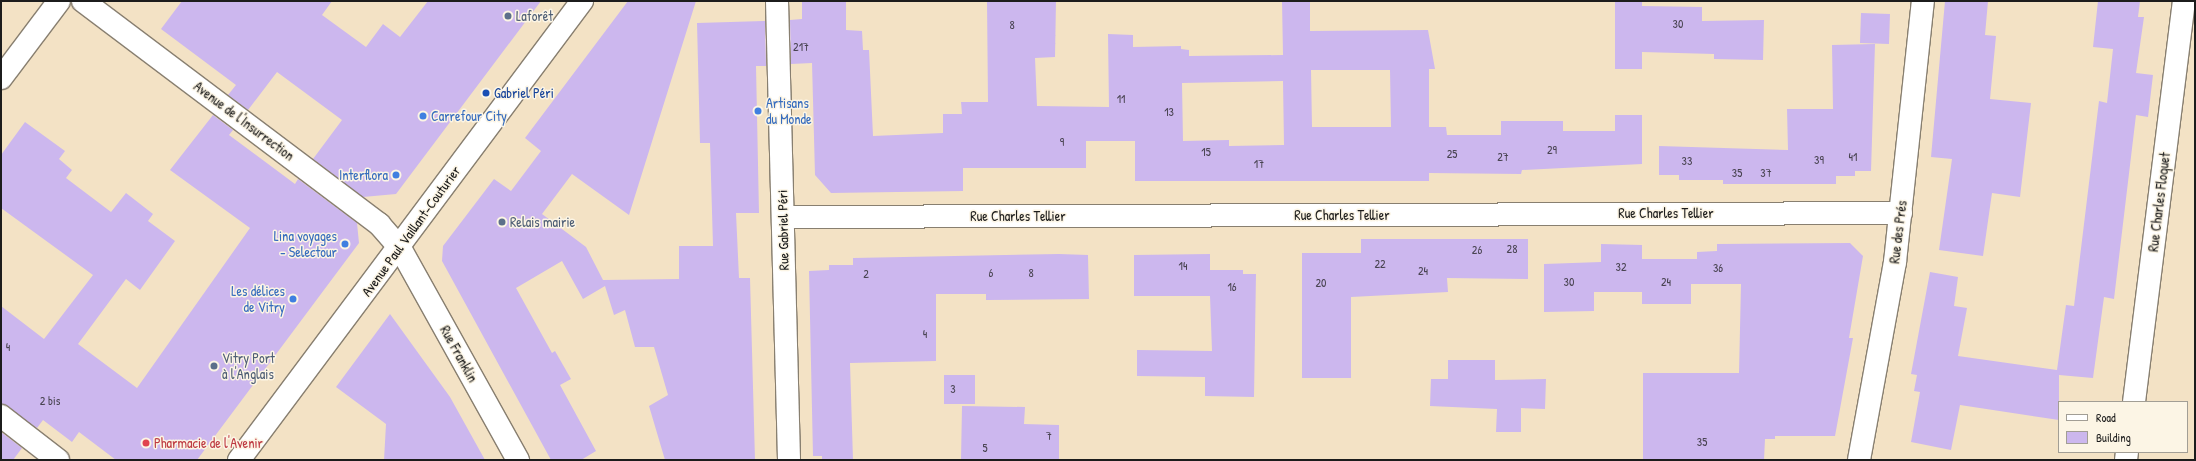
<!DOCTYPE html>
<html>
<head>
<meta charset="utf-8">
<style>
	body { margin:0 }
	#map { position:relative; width:2196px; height:461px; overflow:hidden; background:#f3e2c5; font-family:"Patrick Hand",sans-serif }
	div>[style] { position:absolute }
	.building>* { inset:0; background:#ccb7ee; transform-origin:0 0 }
	.roads { filter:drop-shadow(1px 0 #887f70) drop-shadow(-1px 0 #887f70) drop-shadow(0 1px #887f70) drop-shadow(0 -1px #887f70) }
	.minor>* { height:22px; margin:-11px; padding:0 11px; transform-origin:11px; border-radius:11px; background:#fff }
	.major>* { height:22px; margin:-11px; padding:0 11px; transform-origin:11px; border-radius:11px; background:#fff }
	.dots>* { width:11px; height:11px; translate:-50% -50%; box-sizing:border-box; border:2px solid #fcf5e5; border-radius:50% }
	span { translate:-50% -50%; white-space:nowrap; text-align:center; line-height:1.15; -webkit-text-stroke:3px #fcf5e5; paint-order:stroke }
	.number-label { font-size:12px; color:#484350 }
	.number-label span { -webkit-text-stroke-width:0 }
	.service-label { font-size:14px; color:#4e5e75 }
	.left { translate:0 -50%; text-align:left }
	.transit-label { font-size:14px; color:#164399 }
	.shop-label { font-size:14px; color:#366cbe }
	.right { translate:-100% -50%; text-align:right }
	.street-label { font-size:14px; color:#1c1c1c }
	.health-label { font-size:14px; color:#be3a42 }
	.frame { position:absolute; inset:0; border:2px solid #1c1c1c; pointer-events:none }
	.legend { position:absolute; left:2058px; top:401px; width:130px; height:52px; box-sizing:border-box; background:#fcf5e5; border:1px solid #a29e95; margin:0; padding:5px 7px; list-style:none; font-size:12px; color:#1c1c1c }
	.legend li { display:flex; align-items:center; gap:8px; height:20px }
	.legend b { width:20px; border:1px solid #a29e95 }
</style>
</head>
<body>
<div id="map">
	<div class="building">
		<div style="clip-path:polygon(182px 1px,332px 1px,322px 15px,366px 47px,383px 24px,400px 37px,428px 1px,541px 1px,396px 194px,363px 197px,313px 159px,342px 120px,277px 72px,248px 110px,228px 95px,236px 85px,161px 29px)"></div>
		<div style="clip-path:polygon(628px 1px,696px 1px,629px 215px,572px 174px,542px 214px,586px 247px,603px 280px,679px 279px,679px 246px,713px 246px,710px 143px,700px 143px,697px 23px,765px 21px,766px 66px,756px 66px,759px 213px,736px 213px,739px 278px,750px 278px,755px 460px,665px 460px,649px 406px,668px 395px,654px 347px,635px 347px,625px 310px,614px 315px,605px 286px,583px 299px,562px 261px,516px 288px,552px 353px,555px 351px,571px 379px,560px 385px,596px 451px,581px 460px,551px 460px,442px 261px,443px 246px,494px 179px,511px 191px,541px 151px,525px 138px)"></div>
		<div style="clip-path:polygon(evenodd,802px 1px,846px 1px,846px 30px,862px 31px,863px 50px,869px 50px,873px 136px,943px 133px,943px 114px,962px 114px,961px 102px,988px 102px,987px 1px,1056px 1px,1055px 57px,1035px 58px,1037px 106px,1109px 107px,1108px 34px,1133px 35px,1133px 47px,1181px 46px,1181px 49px,1189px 50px,1189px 56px,1283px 55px,1282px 1px,1310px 1px,1310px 31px,1428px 30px,1435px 69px,1429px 69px,1429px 127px,1446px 127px,1447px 135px,1501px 135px,1501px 121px,1563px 121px,1563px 131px,1615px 131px,1615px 115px,1642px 115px,1642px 164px,1522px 170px,1521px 174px,1429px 173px,1429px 181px,1135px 181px,1135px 141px,1086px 141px,1086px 168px,963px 168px,963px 191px,831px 193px,815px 175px,812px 63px,791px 64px,790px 20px,802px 19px,802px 1px,1311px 70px,1390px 70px,1391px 127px,1312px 127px,1311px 70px,802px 1px,1283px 81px,1284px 145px,1229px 146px,1229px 140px,1183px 141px,1182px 83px,1283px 81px)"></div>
		<div style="clip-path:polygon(1615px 1px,1642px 1px,1642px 6px,1702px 7px,1702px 21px,1764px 20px,1763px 60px,1714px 59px,1714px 54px,1642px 52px,1642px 69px,1615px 69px)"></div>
		<div style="clip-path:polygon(1945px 1px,1988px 1px,1985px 35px,1996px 36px,1990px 99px,2031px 103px,2020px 197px,1992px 193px,1983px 256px,1939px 250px,1952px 159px,1931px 157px)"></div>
		<div style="clip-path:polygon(2098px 1px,2140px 1px,2138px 17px,2144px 17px,2136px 73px,2153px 75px,2148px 117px,2136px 115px,2114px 299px,2104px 297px,2093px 378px,2059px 375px,2059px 420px,1960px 405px,1951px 450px,1911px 442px,1920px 392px,1914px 391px,1917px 375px,1911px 374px,1930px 272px,1958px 277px,1954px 306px,1967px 308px,1958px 356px,2057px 370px,2066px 305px,2074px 306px,2099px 101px,2107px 103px,2113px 49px,2093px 47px)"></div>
		<div style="left:1890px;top:14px;width:30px;height:29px;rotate:92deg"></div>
		<div style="clip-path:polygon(1875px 44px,1871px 171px,1855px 171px,1855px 176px,1836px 176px,1836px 184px,1723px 184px,1723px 180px,1679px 180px,1679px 175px,1659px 175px,1659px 146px,1788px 150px,1787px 109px,1833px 109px,1832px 45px)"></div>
		<div style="clip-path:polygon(213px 115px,233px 130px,229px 135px,295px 184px,298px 179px,357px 223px,359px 243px,197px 460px,116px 460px,79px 432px,72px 442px,43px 420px,37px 428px,1px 404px,1px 306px,44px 339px,93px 275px,1px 208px,1px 155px,25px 122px,65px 151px,59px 159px,72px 170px,66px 178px,111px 212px,126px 193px,153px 214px,148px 221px,175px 241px,140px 290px,126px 279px,78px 344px,137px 388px,250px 228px,170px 170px)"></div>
		<div style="clip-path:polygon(1361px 239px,1528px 239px,1528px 279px,1447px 278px,1448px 292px,1351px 297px,1351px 378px,1302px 378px,1302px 253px,1361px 253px)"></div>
		<div style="clip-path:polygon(1850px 243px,1863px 256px,1849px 338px,1853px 338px,1835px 436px,1775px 436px,1775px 439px,1765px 439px,1764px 460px,1643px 460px,1643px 373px,1739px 373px,1741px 284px,1691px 284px,1691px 304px,1642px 304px,1642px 292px,1594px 292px,1594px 311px,1544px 312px,1544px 264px,1601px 262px,1601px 244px,1642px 245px,1642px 259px,1697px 259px,1697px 252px,1717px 251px,1717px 244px)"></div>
		<div style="clip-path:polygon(1059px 254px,1088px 255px,1089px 299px,986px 300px,986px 294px,936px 294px,936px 361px,850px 363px,853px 460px,822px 460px,822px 456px,813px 456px,809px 271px,829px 270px,829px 265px,853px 265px,853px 258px)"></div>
		<div style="clip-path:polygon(1210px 254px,1210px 270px,1243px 270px,1243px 274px,1256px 274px,1254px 397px,1205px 396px,1205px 377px,1137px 376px,1137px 350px,1212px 351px,1210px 296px,1134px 296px,1134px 255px)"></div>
		<div style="clip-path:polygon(390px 314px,450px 397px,485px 460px,384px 460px,386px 424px,336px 387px)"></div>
		<div style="clip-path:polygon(1448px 360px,1495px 360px,1495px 380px,1546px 379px,1545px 409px,1521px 408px,1521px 432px,1496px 432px,1497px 409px,1430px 406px,1431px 379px,1448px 379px)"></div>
		<div style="left:944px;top:375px;width:31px;height:29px"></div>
		<div style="clip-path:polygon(962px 406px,1025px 407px,1024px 424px,1059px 425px,1059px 460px,961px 460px)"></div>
		<div style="clip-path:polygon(1px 432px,22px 448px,13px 460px,1px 460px)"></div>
	</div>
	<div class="roads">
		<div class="minor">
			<div style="left:83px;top:1px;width:371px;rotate:37deg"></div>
			<div style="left:379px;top:224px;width:32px;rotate:49deg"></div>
			<div style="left:400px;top:248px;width:243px;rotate:60.9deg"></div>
			<div style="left:777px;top:1px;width:459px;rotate:88.5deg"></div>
			<div style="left:1px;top:78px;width:96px;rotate:-53deg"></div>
			<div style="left:783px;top:217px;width:1118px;rotate:-0.2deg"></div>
			<div style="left:2134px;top:402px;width:404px;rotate:-82.9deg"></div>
			<div style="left:1px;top:416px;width:72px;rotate:37.7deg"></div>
			<div style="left:1859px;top:460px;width:201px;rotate:-79.7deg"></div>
			<div style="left:1895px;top:262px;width:262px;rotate:-83.9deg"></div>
			<div style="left:2126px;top:460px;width:8px;rotate:-83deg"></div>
		</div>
		<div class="major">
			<div style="left:239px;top:460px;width:573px;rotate:-53.23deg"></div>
		</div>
	</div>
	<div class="dots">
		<div style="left:508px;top:16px;background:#5c6f8a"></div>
		<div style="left:486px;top:93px;background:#1a4fb4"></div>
		<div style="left:758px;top:111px;background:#3f7fe0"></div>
		<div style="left:423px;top:116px;background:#3f7fe0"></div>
		<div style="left:396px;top:175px;background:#3f7fe0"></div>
		<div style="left:502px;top:222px;background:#5c6f8a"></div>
		<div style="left:345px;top:244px;background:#3f7fe0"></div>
		<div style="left:293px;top:299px;background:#3f7fe0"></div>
		<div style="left:214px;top:366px;background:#5c6f8a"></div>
		<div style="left:146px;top:443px;background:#e0444e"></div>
	</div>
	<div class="number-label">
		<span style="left:1678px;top:24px">30</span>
		<span style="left:1012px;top:25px">8</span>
		<span style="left:801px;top:47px">217</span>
		<span style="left:1121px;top:99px">11</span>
		<span style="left:1169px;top:112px">13</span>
		<span style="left:1062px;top:142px">9</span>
		<span style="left:1552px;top:150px">29</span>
		<span style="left:1206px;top:152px">15</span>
		<span style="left:1452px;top:154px">25</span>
		<span style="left:1503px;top:157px">27</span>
		<span style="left:1853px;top:157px">41</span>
		<span style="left:1819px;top:160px">39</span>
		<span style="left:1687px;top:161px">33</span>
		<span style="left:1259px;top:164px">17</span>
		<span style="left:1737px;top:173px">35</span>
		<span style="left:1766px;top:173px">37</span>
		<span style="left:1512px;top:249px">28</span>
		<span style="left:1477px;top:250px">26</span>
		<span style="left:1380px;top:264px">22</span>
		<span style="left:1183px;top:266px">14</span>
		<span style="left:1621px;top:267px">32</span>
		<span style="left:1718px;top:268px">36</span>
		<span style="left:1423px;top:271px">24</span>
		<span style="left:991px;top:273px">6</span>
		<span style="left:1031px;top:273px">8</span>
		<span style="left:866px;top:274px">2</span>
		<span style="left:1569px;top:282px">30</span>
		<span style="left:1666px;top:282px">24</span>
		<span style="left:1321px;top:283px">20</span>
		<span style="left:1232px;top:287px">16</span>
		<span style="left:925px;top:334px">4</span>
		<span style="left:8px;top:347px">4</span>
		<span style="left:953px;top:389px">3</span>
		<span style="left:50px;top:401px">2 bis</span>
		<span style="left:1049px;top:436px">7</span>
		<span style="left:1702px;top:442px">35</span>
		<span style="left:985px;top:448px">5</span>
	</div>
	<div class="service-label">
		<span class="left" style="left:516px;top:16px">Laforêt</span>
		<span class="left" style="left:510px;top:222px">Relais mairie</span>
		<span class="left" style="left:222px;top:366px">Vitry Port<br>à l'Anglais</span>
	</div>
	<div class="transit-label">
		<span class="left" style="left:494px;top:93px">Gabriel Péri</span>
	</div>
	<div class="shop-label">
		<span class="left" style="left:766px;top:111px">Artisans<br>du Monde</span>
		<span class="left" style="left:431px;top:116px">Carrefour City</span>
		<span class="right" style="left:388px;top:175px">Interflora</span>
		<span class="right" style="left:337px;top:244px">Lina voyages<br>- Selectour</span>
		<span class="right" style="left:285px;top:299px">Les délices<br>de Vitry</span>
	</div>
	<div class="street-label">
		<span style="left:244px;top:121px;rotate:37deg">Avenue de l'Insurrection</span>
		<span style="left:2159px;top:202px;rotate:-83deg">Rue Charles Floquet</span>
		<span style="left:1666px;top:213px">Rue Charles Tellier</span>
		<span style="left:1342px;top:215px">Rue Charles Tellier</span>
		<span style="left:1018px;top:216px">Rue Charles Tellier</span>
		<span style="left:783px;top:230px;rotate:-91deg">Rue Gabriel Péri</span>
		<span style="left:411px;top:231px;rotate:-54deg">Avenue Paul Vaillant-Couturier</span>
		<span style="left:1898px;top:232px;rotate:-83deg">Rue des Prés</span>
		<span style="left:459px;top:354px;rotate:61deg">Rue Franklin</span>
	</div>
	<div class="health-label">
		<span class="left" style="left:154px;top:443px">Pharmacie de l'Avenir</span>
	</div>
	<div class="frame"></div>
	<ul class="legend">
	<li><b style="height:5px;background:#fff"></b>Road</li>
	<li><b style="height:11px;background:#ccb7ee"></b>Building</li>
	</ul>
</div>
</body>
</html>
